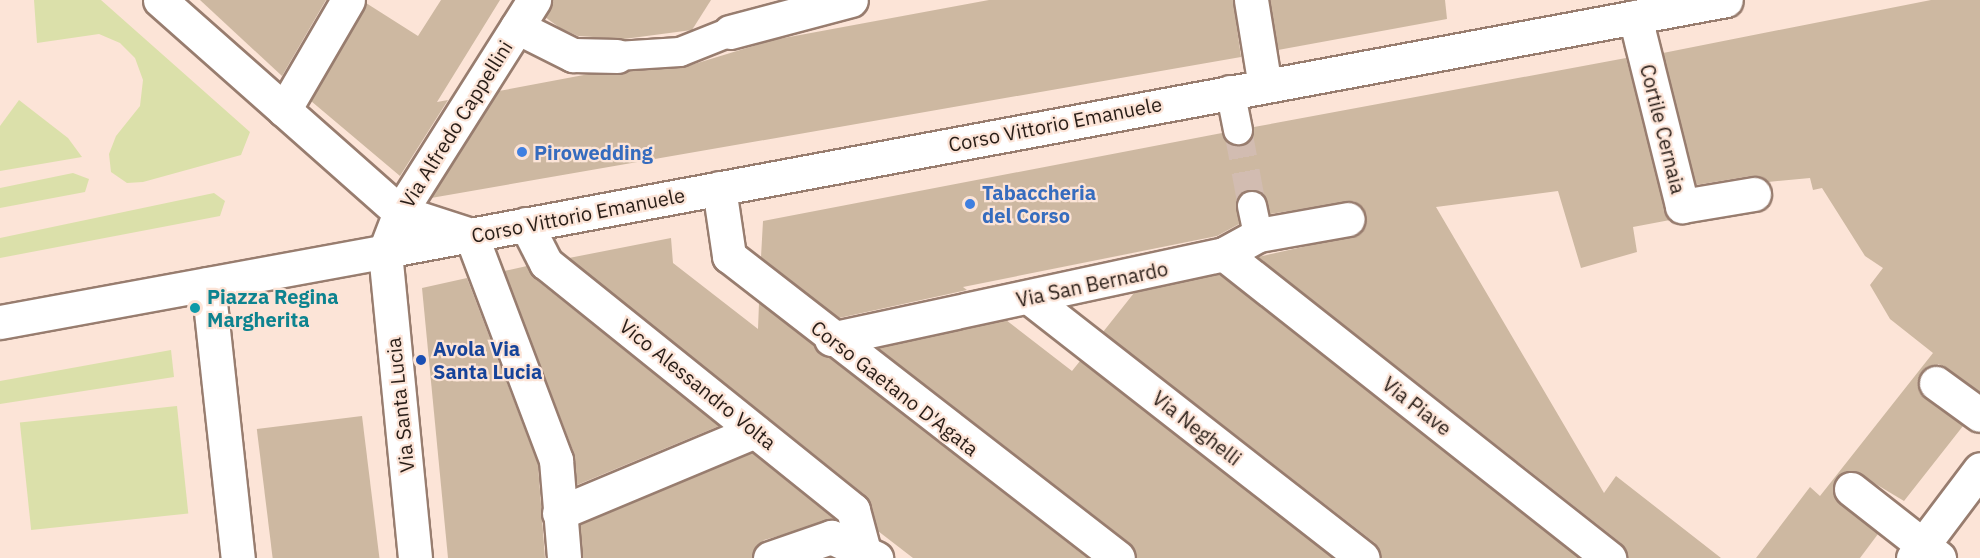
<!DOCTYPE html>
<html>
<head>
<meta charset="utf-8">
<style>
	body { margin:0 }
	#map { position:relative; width:1980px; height:558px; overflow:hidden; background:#fce4d7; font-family:"IBM Plex Sans",sans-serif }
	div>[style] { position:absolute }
	.green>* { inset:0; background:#dbe0aa; transform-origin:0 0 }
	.building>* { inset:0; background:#cdb8a1; transform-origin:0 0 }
	.pedestrian-tunnel>* { height:28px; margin-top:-14px; transform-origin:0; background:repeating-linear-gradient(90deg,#d2bcb1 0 28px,transparent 0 42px) }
	.roads { filter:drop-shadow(2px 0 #987d6f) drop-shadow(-2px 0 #987d6f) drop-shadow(0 2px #987d6f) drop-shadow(0 -2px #987d6f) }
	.pedestrian>* { height:28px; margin:-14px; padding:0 14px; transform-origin:14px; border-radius:14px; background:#fff }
	.minor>* { height:33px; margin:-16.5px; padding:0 16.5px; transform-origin:16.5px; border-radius:16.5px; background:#fff }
	.tertiary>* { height:33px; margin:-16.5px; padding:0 16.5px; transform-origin:16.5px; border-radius:16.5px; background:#fff }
	.secondary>* { height:33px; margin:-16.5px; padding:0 16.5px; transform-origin:16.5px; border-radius:16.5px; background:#fff }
	.dots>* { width:16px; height:16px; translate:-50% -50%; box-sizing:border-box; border:3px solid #fce4d7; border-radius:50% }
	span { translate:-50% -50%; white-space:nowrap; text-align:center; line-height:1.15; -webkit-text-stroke:4.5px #fce4d7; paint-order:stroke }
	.street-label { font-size:20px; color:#281d17 }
	.shop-label { font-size:20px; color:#366cbe; font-weight:700 }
	.left { translate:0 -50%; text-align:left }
	.culture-label { font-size:20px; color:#0d838f; font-weight:700 }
	.transit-label { font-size:20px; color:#164399; font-weight:700 }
</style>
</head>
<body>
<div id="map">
	<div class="green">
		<div style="clip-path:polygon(34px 0,101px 0,250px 132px,241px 155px,143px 182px,127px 183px,111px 172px,109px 154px,116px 136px,140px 106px,143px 80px,135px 58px,120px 43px,99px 34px,37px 43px)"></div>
		<div style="clip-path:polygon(19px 100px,68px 138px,82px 157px,0 171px,0 126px)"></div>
		<div style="clip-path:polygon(73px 173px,89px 179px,85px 192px,0 208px,0 188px)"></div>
		<div style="clip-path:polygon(214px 193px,225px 201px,220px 216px,0 258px,0 238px)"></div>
		<div style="clip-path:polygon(171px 350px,174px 377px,0 404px,0 381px)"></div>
		<div style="left:177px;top:406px;width:108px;height:158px;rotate:84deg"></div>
	</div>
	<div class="building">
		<div style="clip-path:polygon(200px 0,326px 0,282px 76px)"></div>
		<div style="clip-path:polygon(441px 0,500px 0,437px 102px,448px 100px,400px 176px,311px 101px,366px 3px,418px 36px)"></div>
		<div style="clip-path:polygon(553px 0,711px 0,692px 30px,624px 39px,578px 36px,560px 28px,545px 17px)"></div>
		<div style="clip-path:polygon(989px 0,1233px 0,1241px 57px,431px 198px,499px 91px,589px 74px,681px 68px,773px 40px)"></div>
		<div style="clip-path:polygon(1270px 0,1445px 0,1447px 19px,1278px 50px)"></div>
		<div style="clip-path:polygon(1931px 0,1980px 0,1980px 392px,1939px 364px,1921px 372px,1919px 391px,1963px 426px,1904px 501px,1854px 471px,1836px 478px,1834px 496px,1878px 534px,1860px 558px,1756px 558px,1810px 487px,1820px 496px,1933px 353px,1890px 319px,1870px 285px,1883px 268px,1865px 256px,1822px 188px,1813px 190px,1810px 178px,1768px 182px,1751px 176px,1696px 185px,1663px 53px)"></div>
		<div style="clip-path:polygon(1626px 58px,1670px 220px,1633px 227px,1637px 252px,1581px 268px,1558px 191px,1436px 207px,1604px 493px,1616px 476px,1721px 558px,1627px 558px,1621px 543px,1258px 257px,1360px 234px,1366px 215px,1354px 201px,1270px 214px,1264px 195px,1248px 190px,1236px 201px,1239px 224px,1217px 236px,963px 287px,967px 290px,839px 318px,761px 257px,763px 221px,1222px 133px,1226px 141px,1241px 146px,1249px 142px,1254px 127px)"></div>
		<div style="clip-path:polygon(671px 238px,673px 263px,758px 329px,759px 303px,1087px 558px,913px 558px,878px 531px,865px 495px,569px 258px)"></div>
		<div style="clip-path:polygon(527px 266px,534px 278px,719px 426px,577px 485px,574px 453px,504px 271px)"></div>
		<div style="clip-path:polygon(1219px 274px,1579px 558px,1381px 558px,1375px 543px,1103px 332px,1134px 293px)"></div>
		<div style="clip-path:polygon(467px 278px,538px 464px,545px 558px,448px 558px,422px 288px)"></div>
		<div style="clip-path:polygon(1006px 320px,1072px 371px,1080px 361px,1333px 558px,1136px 558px,1130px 543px,878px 348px)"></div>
		<div style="left:362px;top:416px;width:143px;height:106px;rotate:83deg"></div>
		<div style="clip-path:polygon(752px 453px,835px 520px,764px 540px,752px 558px,582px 558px,580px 525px)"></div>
	</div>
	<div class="pedestrian-tunnel">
		<div style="left:1238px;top:130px;width:77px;rotate:79.6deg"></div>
	</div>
	<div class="roads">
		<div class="pedestrian">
			<div style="left:617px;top:56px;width:63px;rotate:-3.6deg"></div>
			<div style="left:680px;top:52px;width:54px;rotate:-21.8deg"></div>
			<div style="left:1230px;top:90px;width:41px;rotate:78.7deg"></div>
			<div style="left:1252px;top:206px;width:30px;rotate:78deg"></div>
		</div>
		<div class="minor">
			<div style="left:160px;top:0;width:320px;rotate:41.5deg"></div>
			<div style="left:400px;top:212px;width:75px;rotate:17.9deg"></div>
			<div style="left:471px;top:235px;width:241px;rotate:69.3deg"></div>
			<div style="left:556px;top:460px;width:98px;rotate:85.3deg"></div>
			<div style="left:1251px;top:0;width:87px;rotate:80.8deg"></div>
			<div style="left:1635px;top:17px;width:195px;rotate:76deg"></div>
			<div style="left:1682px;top:206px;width:73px;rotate:-9.5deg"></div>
			<div style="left:517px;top:27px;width:63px;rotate:26.6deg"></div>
			<div style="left:573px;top:55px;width:44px;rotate:1.3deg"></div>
			<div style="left:730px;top:32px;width:125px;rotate:-14.8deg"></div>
			<div style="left:284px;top:110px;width:127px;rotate:-59.8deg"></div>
			<div style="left:526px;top:224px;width:44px;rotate:62.9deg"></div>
			<div style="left:546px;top:263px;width:394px;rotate:38.8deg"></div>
			<div style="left:853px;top:510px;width:39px;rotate:75deg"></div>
			<div style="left:1224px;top:254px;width:491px;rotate:38.3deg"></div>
			<div style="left:208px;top:284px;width:276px;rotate:83.8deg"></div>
			<div style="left:1030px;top:298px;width:422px;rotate:38deg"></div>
			<div style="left:0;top:322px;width:391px;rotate:-10.4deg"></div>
			<div style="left:831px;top:339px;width:402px;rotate:-12.2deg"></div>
			<div style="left:1224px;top:254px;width:39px;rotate:-29deg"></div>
			<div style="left:1258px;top:235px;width:91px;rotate:-10.1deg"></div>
			<div style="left:1936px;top:383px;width:54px;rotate:36deg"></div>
			<div style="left:1851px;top:489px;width:112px;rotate:38.1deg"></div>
			<div style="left:559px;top:513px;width:212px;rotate:-22.7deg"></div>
			<div style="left:770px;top:558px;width:65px;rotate:-19deg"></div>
			<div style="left:831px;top:537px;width:50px;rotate:25deg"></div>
			<div style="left:1913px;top:558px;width:111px;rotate:-53deg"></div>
		</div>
		<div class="tertiary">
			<div style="left:719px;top:188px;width:69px;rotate:81.6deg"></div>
			<div style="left:729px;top:256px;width:492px;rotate:37.8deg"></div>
			<div style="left:385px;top:251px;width:42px;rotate:-69deg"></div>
			<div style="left:400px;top:212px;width:251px;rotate:-57.7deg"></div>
		</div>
		<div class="secondary">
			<div style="left:415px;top:558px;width:308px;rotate:-95.6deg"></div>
			<div style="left:385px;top:251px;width:1364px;rotate:-10.6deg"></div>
		</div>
	</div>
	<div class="dots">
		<div style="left:522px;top:152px;background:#3f7fe0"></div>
		<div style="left:970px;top:204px;background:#3f7fe0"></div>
		<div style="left:195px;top:308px;background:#0f9aa8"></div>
		<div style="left:421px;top:360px;background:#1a4fb4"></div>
	</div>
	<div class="street-label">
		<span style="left:456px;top:124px;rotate:-58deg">Via Alfredo Cappellini</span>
		<span style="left:1055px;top:124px;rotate:-11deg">Corso Vittorio Emanuele</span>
		<span style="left:1663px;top:129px;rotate:76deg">Cortile Cernaia</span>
		<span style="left:578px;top:215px;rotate:-11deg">Corso Vittorio Emanuele</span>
		<span style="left:1092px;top:284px;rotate:-12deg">Via San Bernardo</span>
		<span style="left:698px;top:384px;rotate:39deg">Vico Alessandro Volta</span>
		<span style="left:895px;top:388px;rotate:38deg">Corso Gaetano D'Agata</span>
		<span style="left:400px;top:405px;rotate:-96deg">Via Santa Lucia</span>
		<span style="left:1417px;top:406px;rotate:38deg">Via Piave</span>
		<span style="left:1197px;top:428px;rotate:38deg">Via Neghelli</span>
	</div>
	<div class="shop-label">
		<span class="left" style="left:534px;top:152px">Pirowedding</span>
		<span class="left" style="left:982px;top:204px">Tabaccheria<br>del Corso</span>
	</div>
	<div class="culture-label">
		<span class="left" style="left:207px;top:308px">Piazza Regina<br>Margherita</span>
	</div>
	<div class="transit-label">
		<span class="left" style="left:433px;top:360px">Avola Via<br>Santa Lucia</span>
	</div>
</div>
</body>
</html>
